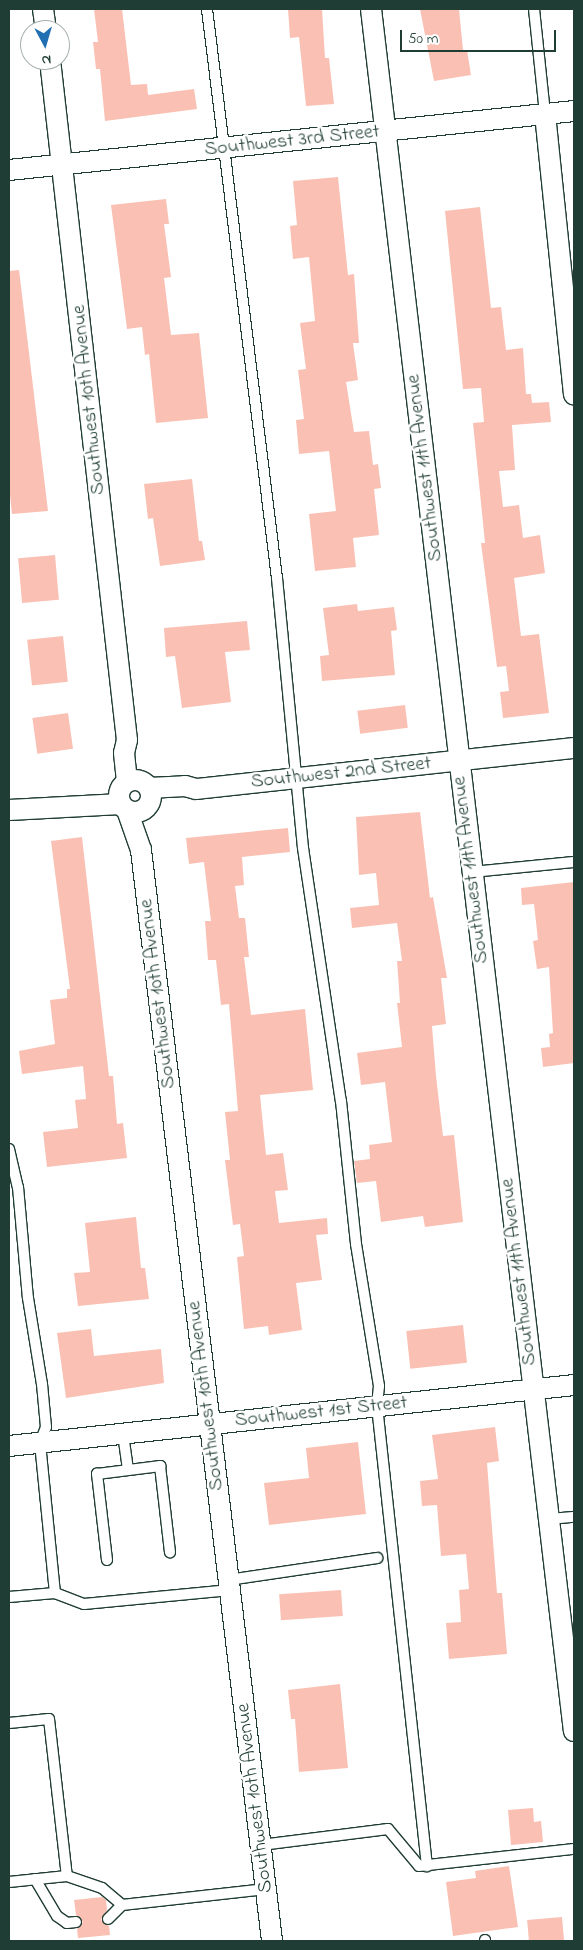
<!DOCTYPE html>
<html>
<head>
<meta charset="utf-8">
<style>
	body { margin:0 }
	#map { position:relative; width:583px; height:1950px; overflow:hidden; background:#fff; font-family:"Indie Flower",sans-serif }
	div>[style] { position:absolute }
	.building>* { inset:0; background:#fac0b3; transform-origin:0 0 }
	.roads { filter:drop-shadow(1px 0 #1f3d34) drop-shadow(-1px 0 #1f3d34) drop-shadow(0 1px #1f3d34) drop-shadow(0 -1px #1f3d34) }
	.lane>* { height:10px; margin:-5px; padding:0 5px; transform-origin:5px; border-radius:5px; background:#fff }
	.street>* { height:20px; margin:-10px; padding:0 10px; transform-origin:10px; border-radius:10px; background:#fff }
	.street>.ring { margin:-10px; padding:0; box-sizing:content-box; background:none; border:20px solid #fff; border-radius:50% }
	span { translate:-50% -50%; white-space:nowrap; text-align:center; line-height:1.15; -webkit-text-stroke:5px #fff; paint-order:stroke }
	.street-label { font-size:20px; color:#1f3d34 }
	.frame { position:absolute; inset:0; border:10px solid #1f3d34; pointer-events:none }
	.north { position:absolute; left:20px; top:20px; width:50px; height:50px; box-sizing:border-box; background:#fff; border:1px solid #a5b1ae; border-radius:50%; rotate:174deg; font-size:14px; font-weight:700; line-height:20px; text-align:center; color:#1f3d34 }
	.north::after { content:''; display:block; margin:auto; width:18px; height:22px; background:#1f6fb2; clip-path:polygon(50% 0,100% 100%,50% 72%,0 100%) }
	.scale { position:absolute; left:400px; top:30px; width:156px; height:22px; box-sizing:border-box; border:2px solid #1f3d34; border-top:0; padding-left:6px; font-size:15px; line-height:18px; white-space:nowrap; color:#1f3d34; -webkit-text-stroke:4px #fff; paint-order:stroke }
</style>
</head>
<body>
<div id="map">
	<div class="building">
		<div style="clip-path:polygon(94px 9px,122px 9px,131px 85px,147px 84px,148px 95px,194px 89px,197px 109px,105px 121px,100px 69px,96px 69px,93px 42px,98px 42px)"></div>
		<div style="clip-path:polygon(288px 9px,322px 9px,325px 58px,329px 58px,334px 104px,306px 106px,299px 37px,290px 38px)"></div>
		<div style="clip-path:polygon(420px 9px,459px 9px,463px 50px,467px 50px,471px 75px,434px 81px)"></div>
		<div style="clip-path:polygon(338px 177px,348px 275px,354px 274px,359px 343px,353px 343px,358px 380px,346px 382px,354px 432px,369px 431px,373px 465px,378px 464px,381px 488px,374px 489px,379px 535px,353px 538px,356px 567px,315px 571px,309px 514px,336px 511px,329px 451px,299px 454px,296px 420px,304px 419px,298px 370px,306px 369px,300px 323px,315px 321px,309px 257px,293px 259px,290px 226px,297px 225px,293px 181px)"></div>
		<div style="clip-path:polygon(166px 199px,169px 224px,164px 224px,171px 277px,164px 278px,171px 335px,199px 333px,208px 418px,156px 423px,149px 354px,145px 355px,142px 327px,127px 329px,111px 205px)"></div>
		<div style="clip-path:polygon(480px 207px,491px 308px,501px 307px,506px 350px,523px 348px,526px 394px,531px 394px,532px 403px,549px 402px,551px 422px,512px 425px,515px 470px,499px 471px,503px 507px,519px 505px,523px 538px,540px 535px,545px 573px,514px 578px,521px 636px,539px 634px,549px 713px,503px 718px,500px 692px,509px 691px,506px 666px,497px 667px,484px 566px,481px 543px,485px 543px,473px 423px,484px 422px,481px 388px,463px 389px,445px 211px)"></div>
		<div style="clip-path:polygon(19px 270px,48px 511px,12px 514px,9px 486px,9px 271px)"></div>
		<div style="clip-path:polygon(192px 479px,199px 541px,202px 541px,205px 560px,160px 566px,153px 518px,148px 519px,144px 484px)"></div>
		<div style="left:55px;top:555px;width:45px;height:37px;rotate:85deg"></div>
		<div style="clip-path:polygon(357px 604px,358px 611px,394px 607px,397px 630px,391px 631px,395px 675px,322px 681px,320px 656px,329px 655px,323px 608px)"></div>
		<div style="clip-path:polygon(247px 621px,250px 650px,225px 652px,231px 702px,182px 708px,175px 656px,166px 657px,164px 628px)"></div>
		<div style="left:63px;top:636px;width:46px;height:36px;rotate:84deg"></div>
		<div style="left:405px;top:705px;width:23px;height:48px;rotate:83deg"></div>
		<div style="left:68px;top:713px;width:36px;height:36px;rotate:82deg"></div>
		<div style="clip-path:polygon(420px 812px,430px 898px,433px 897px,447px 978px,441px 978px,446px 1024px,432px 1026px,436px 1076px,443px 1136px,454px 1135px,463px 1222px,425px 1227px,423px 1216px,381px 1222px,376px 1181px,357px 1183px,354px 1161px,370px 1159px,369px 1145px,392px 1142px,385px 1082px,361px 1085px,357px 1053px,402px 1047px,397px 1003px,400px 1003px,397px 961px,402px 961px,397px 923px,352px 928px,350px 908px,379px 905px,376px 873px,359px 875px,356px 817px)"></div>
		<div style="clip-path:polygon(288px 828px,290px 852px,242px 857px,244px 885px,235px 886px,239px 918px,245px 918px,249px 957px,244px 957px,251px 1015px,305px 1009px,313px 1090px,260px 1095px,266px 1155px,283px 1153px,288px 1190px,275px 1191px,279px 1223px,327px 1218px,328px 1234px,316px 1235px,322px 1280px,296px 1283px,302px 1330px,269px 1335px,268px 1326px,244px 1329px,237px 1257px,244px 1256px,240px 1224px,233px 1225px,225px 1160px,230px 1160px,225px 1112px,238px 1111px,229px 1004px,221px 1005px,216px 960px,208px 960px,205px 921px,211px 921px,204px 862px,189px 864px,186px 838px)"></div>
		<div style="clip-path:polygon(82px 837px,109px 1076px,113px 1076px,117px 1124px,123px 1123px,127px 1158px,47px 1167px,43px 1132px,78px 1128px,75px 1100px,86px 1099px,83px 1066px,22px 1074px,19px 1051px,55px 1044px,50px 1000px,67px 998px,67px 989px,70px 989px,51px 841px)"></div>
		<div style="clip-path:polygon(574px 882px,574px 1063px,543px 1067px,541px 1048px,550px 1047px,549px 1034px,553px 1033px,549px 967px,537px 969px,533px 941px,538px 940px,534px 904px,522px 905px,521px 888px)"></div>
		<div style="clip-path:polygon(136px 1217px,141px 1268px,145px 1268px,149px 1299px,78px 1306px,74px 1273px,90px 1272px,85px 1223px)"></div>
		<div style="left:463px;top:1325px;width:38px;height:57px;rotate:84deg"></div>
		<div style="clip-path:polygon(91px 1329px,94px 1356px,161px 1349px,164px 1383px,66px 1398px,57px 1333px)"></div>
		<div style="clip-path:polygon(495px 1427px,499px 1461px,487px 1463px,497px 1593px,502px 1593px,507px 1654px,449px 1659px,446px 1623px,461px 1622px,459px 1590px,469px 1589px,466px 1554px,441px 1556px,437px 1505px,422px 1506px,420px 1481px,438px 1479px,432px 1435px)"></div>
		<div style="clip-path:polygon(358px 1442px,366px 1514px,269px 1525px,264px 1483px,309px 1478px,306px 1448px)"></div>
		<div style="left:341px;top:1590px;width:26px;height:62px;rotate:86deg"></div>
		<div style="clip-path:polygon(340px 1684px,348px 1768px,299px 1772px,295px 1719px,291px 1719px,288px 1690px)"></div>
		<div style="clip-path:polygon(533px 1808px,534px 1822px,541px 1821px,543px 1842px,511px 1845px,508px 1810px)"></div>
		<div style="clip-path:polygon(509px 1866px,518px 1927px,453px 1936px,446px 1882px,476px 1878px,475px 1871px)"></div>
		<div style="clip-path:polygon(102px 1897px,106px 1900px,107px 1910px,101px 1920px,109px 1926px,110px 1935px,78px 1938px,77px 1929px,83px 1922px,76px 1915px,74px 1900px)"></div>
		<div style="left:562px;top:1917px;width:24px;height:35px;rotate:85deg"></div>
	</div>
	<div class="roads">
		<div class="lane">
			<div style="left:207px;top:9px;width:573px;rotate:82.99deg"></div>
			<div style="left:277px;top:578px;width:271px;rotate:84.5deg"></div>
			<div style="left:303px;top:848px;width:256px;rotate:81.5deg"></div>
			<div style="left:341px;top:1101px;width:144px;rotate:84deg"></div>
			<div style="left:356px;top:1244px;width:144px;rotate:80.8deg"></div>
			<div style="left:379px;top:1386px;width:20px;rotate:96deg"></div>
			<div style="left:377px;top:1406px;width:463px;rotate:83.8deg"></div>
			<div style="left:534px;top:9px;width:106px;rotate:84deg"></div>
			<div style="left:472px;top:872px;width:102px;rotate:-5.6deg"></div>
			<div style="left:9px;top:1149px;width:39px;rotate:77deg"></div>
			<div style="left:18px;top:1187px;width:111px;rotate:84.9deg"></div>
			<div style="left:28px;top:1298px;width:87px;rotate:80.8deg"></div>
			<div style="left:42px;top:1384px;width:43px;rotate:84.7deg"></div>
			<div style="left:46px;top:1427px;width:17px;rotate:111deg"></div>
			<div style="left:40px;top:1443px;width:151px;rotate:84.3deg"></div>
			<div style="left:123px;top:1434px;width:36px;rotate:82deg"></div>
			<div style="left:549px;top:1519px;width:25px;rotate:-5deg"></div>
			<div style="left:107px;top:1560px;width:87px;rotate:-96.6deg"></div>
			<div style="left:97px;top:1474px;width:64px;rotate:-7.2deg"></div>
			<div style="left:160px;top:1466px;width:87px;rotate:83.4deg"></div>
			<div style="left:228px;top:1580px;width:151px;rotate:-8.4deg"></div>
			<div style="left:9px;top:1597px;width:46px;rotate:-5deg"></div>
			<div style="left:55px;top:1593px;width:31px;rotate:21deg"></div>
			<div style="left:84px;top:1604px;width:147px;rotate:-5.5deg"></div>
			<div style="left:9px;top:1723px;width:40px;rotate:-5.7deg"></div>
			<div style="left:49px;top:1719px;width:158px;rotate:83.5deg"></div>
			<div style="left:261px;top:1845px;width:128px;rotate:-7.2deg"></div>
			<div style="left:388px;top:1829px;width:48px;rotate:50deg"></div>
			<div style="left:419px;top:1866px;width:156px;rotate:-6.3deg"></div>
			<div style="left:35px;top:1879px;width:43px;rotate:59.3deg"></div>
			<div style="left:57px;top:1916px;width:12px;rotate:35deg"></div>
			<div style="left:67px;top:1923px;width:9px;rotate:-6deg"></div>
			<div style="left:9px;top:1882px;width:58px;rotate:-5.9deg"></div>
			<div style="left:67px;top:1876px;width:37px;rotate:19deg"></div>
			<div style="left:102px;top:1888px;width:26px;rotate:40deg"></div>
			<div style="left:122px;top:1905px;width:145px;rotate:-6.3deg"></div>
			<div style="left:108px;top:1919px;width:20px;rotate:-45deg"></div>
			<div style="left:485px;top:1940px;width:1px;rotate:90deg"></div>
		</div>
		<div class="street">
			<div style="left:43px;top:9px;width:21px;rotate:82deg"></div>
			<div style="left:371px;top:9px;width:1734px;rotate:83.28deg"></div>
			<div style="left:50px;top:60px;width:684px;rotate:83.54deg"></div>
			<div style="left:127px;top:740px;width:13px;rotate:103deg"></div>
			<div style="left:124px;top:753px;width:29px;rotate:84deg"></div>
			<div style="left:545px;top:114px;width:282px;rotate:84.1deg"></div>
			<div style="left:9px;top:170px;width:568px;rotate:-5.96deg"></div>
			<div class="ring" style="left:119px;top:780px;width:12px;height:12px"></div>
			<div style="left:149px;top:788px;width:36px;rotate:-3deg"></div>
			<div style="left:185px;top:786px;width:11px;rotate:15deg"></div>
			<div style="left:196px;top:789px;width:380px;rotate:-6.2deg"></div>
			<div style="left:9px;top:810px;width:112px;rotate:-3.1deg"></div>
			<div style="left:127px;top:810px;width:42px;rotate:70.7deg"></div>
			<div style="left:141px;top:850px;width:1099px;rotate:83.15deg"></div>
			<div style="left:9px;top:1446px;width:568px;rotate:-6.16deg"></div>
		</div>
	</div>
	<div class="street-label">
		<span style="left:292px;top:141px;rotate:-6deg">Southwest 3rd Street</span>
		<span style="left:89px;top:400px;rotate:-96deg">Southwest 10th Avenue</span>
		<span style="left:425px;top:468px;rotate:-97deg">Southwest 11th Avenue</span>
		<span style="left:341px;top:773px;rotate:-6deg">Southwest 2nd Street</span>
		<span style="left:471px;top:870px;rotate:-97deg">Southwest 11th Avenue</span>
		<span style="left:158px;top:994px;rotate:-97deg">Southwest 10th Avenue</span>
		<span style="left:519px;top:1272px;rotate:-97deg">Southwest 11th Avenue</span>
		<span style="left:206px;top:1396px;rotate:-97deg">Southwest 10th Avenue</span>
		<span style="left:321px;top:1412px;rotate:-6deg">Southwest 1st Street</span>
		<span style="left:255px;top:1798px;rotate:-97deg">Southwest 10th Avenue</span>
	</div>
	<div class="frame"></div>
	<div class="north">N</div>
	<div class="scale">50 m</div>
</div>
</body>
</html>
